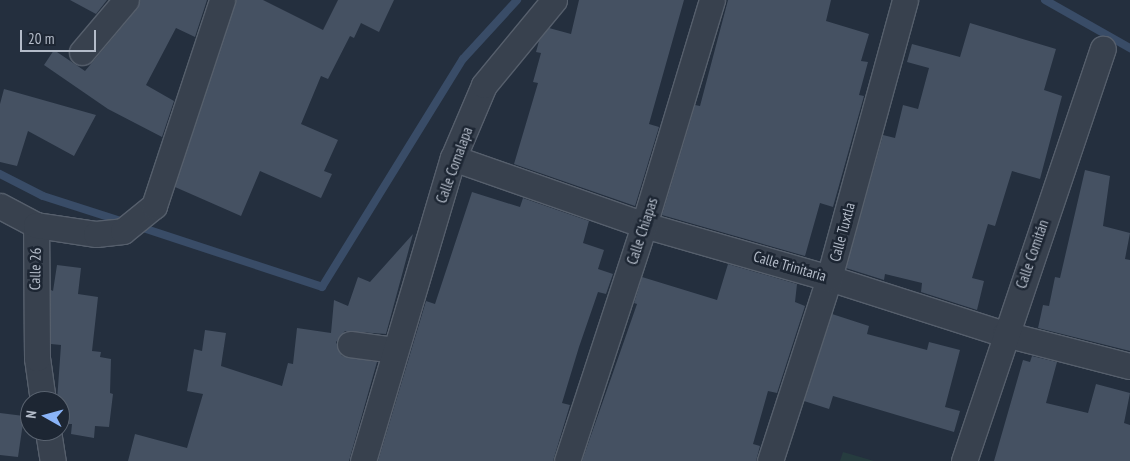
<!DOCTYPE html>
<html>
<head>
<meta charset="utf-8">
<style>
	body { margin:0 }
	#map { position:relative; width:1130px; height:461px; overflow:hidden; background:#242f3e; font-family:"PT Sans Narrow",sans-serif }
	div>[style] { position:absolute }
	.green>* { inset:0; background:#263c3f }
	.stream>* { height:8px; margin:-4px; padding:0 4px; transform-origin:4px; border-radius:4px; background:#394c67 }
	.building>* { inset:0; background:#455162 }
	.roads { filter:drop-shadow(1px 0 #565f6c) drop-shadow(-1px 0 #565f6c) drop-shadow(0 1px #565f6c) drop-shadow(0 -1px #565f6c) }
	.minor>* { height:25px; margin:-12.5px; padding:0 12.5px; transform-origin:12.5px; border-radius:12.5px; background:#38414e }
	span { translate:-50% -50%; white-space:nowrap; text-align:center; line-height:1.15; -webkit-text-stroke:5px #1d2633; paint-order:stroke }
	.street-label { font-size:15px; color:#b4bcc9 }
	.north { position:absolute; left:20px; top:391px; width:50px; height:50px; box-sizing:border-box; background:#1d2633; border:1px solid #59626f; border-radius:50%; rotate:277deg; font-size:14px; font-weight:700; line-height:20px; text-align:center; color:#b4bcc9 }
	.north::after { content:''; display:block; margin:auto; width:18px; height:22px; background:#8ab4f8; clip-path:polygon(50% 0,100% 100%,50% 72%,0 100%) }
	.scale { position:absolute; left:20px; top:30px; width:76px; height:22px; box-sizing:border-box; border:2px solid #b4bcc9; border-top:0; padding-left:6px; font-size:15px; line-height:18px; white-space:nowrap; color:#b4bcc9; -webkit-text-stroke:4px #1d2633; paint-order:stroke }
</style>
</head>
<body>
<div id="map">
	<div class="green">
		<div style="clip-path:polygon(843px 452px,874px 461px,840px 461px)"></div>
	</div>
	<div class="stream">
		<div style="left:1045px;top:0;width:98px;rotate:29.5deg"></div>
		<div style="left:0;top:174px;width:48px;rotate:27.1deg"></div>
		<div style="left:43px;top:196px;width:85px;rotate:17.8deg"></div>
		<div style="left:137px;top:226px;width:195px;rotate:18.2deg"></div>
		<div style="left:322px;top:287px;width:268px;rotate:-58.3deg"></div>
		<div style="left:463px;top:59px;width:80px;rotate:-47.5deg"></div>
	</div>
	<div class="building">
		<div style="clip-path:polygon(70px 0,107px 0,96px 14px)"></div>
		<div style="clip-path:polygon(140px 0,207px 0,195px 37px,176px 28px,146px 85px,174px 101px,162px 137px,108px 109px,44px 65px,54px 50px,85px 71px,137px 9px)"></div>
		<div style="clip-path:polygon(236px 0,263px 0,323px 30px,338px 0,394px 0,379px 32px,361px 23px,354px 38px,350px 36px,328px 79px,321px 76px,301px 124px,338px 140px,324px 171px,332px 174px,321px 198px,260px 171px,241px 216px,175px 187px)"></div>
		<div style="clip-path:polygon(579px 0,684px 0,649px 124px,659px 127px,635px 206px,514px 164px,538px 83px,533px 82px,541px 53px,536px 52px,539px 41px,549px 28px,571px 34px)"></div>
		<div style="clip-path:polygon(728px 0,831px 0,826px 21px,869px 34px,861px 61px,868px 62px,859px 95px,864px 96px,833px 207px,820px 203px,805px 256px,662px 215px,695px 105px,700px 106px)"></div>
		<div style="clip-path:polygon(970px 23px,1056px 49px,1044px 90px,1062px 96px,1040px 179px,1012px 171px,995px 226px,988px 224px,972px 278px,984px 281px,977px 310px,921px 292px,922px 283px,885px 274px,884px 280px,846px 268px,883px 135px,895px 138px,903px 105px,918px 109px,929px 68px,907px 62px,912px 44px,960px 57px)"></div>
		<div style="clip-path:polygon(4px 89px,96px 115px,74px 156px,28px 131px,17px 166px,0 162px,0 104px)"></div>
		<div style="clip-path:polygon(1085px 170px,1110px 176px,1103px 226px,1130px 233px,1125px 259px,1130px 260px,1130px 351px,1038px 328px,1043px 305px,1049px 306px,1055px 277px,1060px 278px)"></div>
		<div style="clip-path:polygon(472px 192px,520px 207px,523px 198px,589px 221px,583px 243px,604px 250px,598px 269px,613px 274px,606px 294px,598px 292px,579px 347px,562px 403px,570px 405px,553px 461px,378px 461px,426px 301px,435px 304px)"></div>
		<div style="clip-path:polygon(413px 234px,386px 334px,345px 331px,336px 342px,342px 356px,377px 362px,349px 461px,128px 461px,135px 434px,187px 448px,203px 394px,187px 391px,194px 349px,202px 351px,205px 330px,226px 333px,221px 366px,282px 386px,288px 363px,293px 364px,297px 328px,331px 333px,334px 300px,348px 306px,358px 277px,370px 282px)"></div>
		<div style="clip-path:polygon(728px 264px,797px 284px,795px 302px,805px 306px,777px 393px,768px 391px,753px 444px,760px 446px,756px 461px,582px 461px,637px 304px,634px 303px,642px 277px,717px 300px)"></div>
		<div style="clip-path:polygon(57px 265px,81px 268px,78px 294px,98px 297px,92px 351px,101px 352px,100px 357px,111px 359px,110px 393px,113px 394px,109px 427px,95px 426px,94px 438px,71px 434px,72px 424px,67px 424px,64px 403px,57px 401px,61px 345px,51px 344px,51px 290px,53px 291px)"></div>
		<div style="clip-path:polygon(832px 314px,869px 326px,867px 334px,927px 350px,929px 342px,960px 350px,945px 407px,960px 411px,954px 432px,833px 396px,829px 409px,804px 401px)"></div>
		<div style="clip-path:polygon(1032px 356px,1057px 362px,1046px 403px,1088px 413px,1096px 384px,1130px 393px,1124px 423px,1130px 425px,1130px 461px,994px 461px,1023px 360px,1030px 362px)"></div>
		<div style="clip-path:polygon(0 413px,24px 416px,18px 457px,0 455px)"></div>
	</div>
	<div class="roads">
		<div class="minor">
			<div style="left:82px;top:52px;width:68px;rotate:-49.8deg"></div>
			<div style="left:453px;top:158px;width:202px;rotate:19.3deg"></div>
			<div style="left:644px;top:225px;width:192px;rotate:16deg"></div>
			<div style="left:829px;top:278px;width:185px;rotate:17.7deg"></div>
			<div style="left:1005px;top:334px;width:129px;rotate:14.4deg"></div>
			<div style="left:0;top:206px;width:41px;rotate:27.8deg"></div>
			<div style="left:350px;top:344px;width:44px;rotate:7.8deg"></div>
			<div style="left:43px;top:401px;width:43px;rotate:-97.9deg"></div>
			<div style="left:37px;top:358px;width:133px;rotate:-90.4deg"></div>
			<div style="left:36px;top:225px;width:61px;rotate:8.5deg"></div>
			<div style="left:96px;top:234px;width:27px;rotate:-6deg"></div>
			<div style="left:123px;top:231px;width:40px;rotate:-39deg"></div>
			<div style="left:154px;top:206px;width:217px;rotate:-71.7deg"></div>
			<div style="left:48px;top:431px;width:30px;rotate:81deg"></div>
			<div style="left:363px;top:461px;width:316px;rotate:-73.5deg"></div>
			<div style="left:453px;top:158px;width:79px;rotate:-67deg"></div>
			<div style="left:484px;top:85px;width:110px;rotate:-50.5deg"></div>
			<div style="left:567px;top:461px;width:248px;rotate:-71.9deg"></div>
			<div style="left:644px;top:225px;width:235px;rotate:-73.2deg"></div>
			<div style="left:770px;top:461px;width:192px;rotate:-72.1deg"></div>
			<div style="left:829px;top:278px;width:288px;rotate:-74.7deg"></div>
			<div style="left:964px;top:461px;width:435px;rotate:-71.4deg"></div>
		</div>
	</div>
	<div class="street-label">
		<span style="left:454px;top:165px;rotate:-70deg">Calle Comalapa</span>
		<span style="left:642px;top:231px;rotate:-72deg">Calle Chiapas</span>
		<span style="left:842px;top:232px;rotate:-75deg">Calle Tuxtla</span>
		<span style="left:1032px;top:254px;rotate:-71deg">Calle Comitán</span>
		<span style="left:790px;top:266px;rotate:16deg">Calle Trinitaria</span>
		<span style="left:35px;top:269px;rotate:-89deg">Calle 26</span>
	</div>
	<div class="north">N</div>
	<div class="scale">20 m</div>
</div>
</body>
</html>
